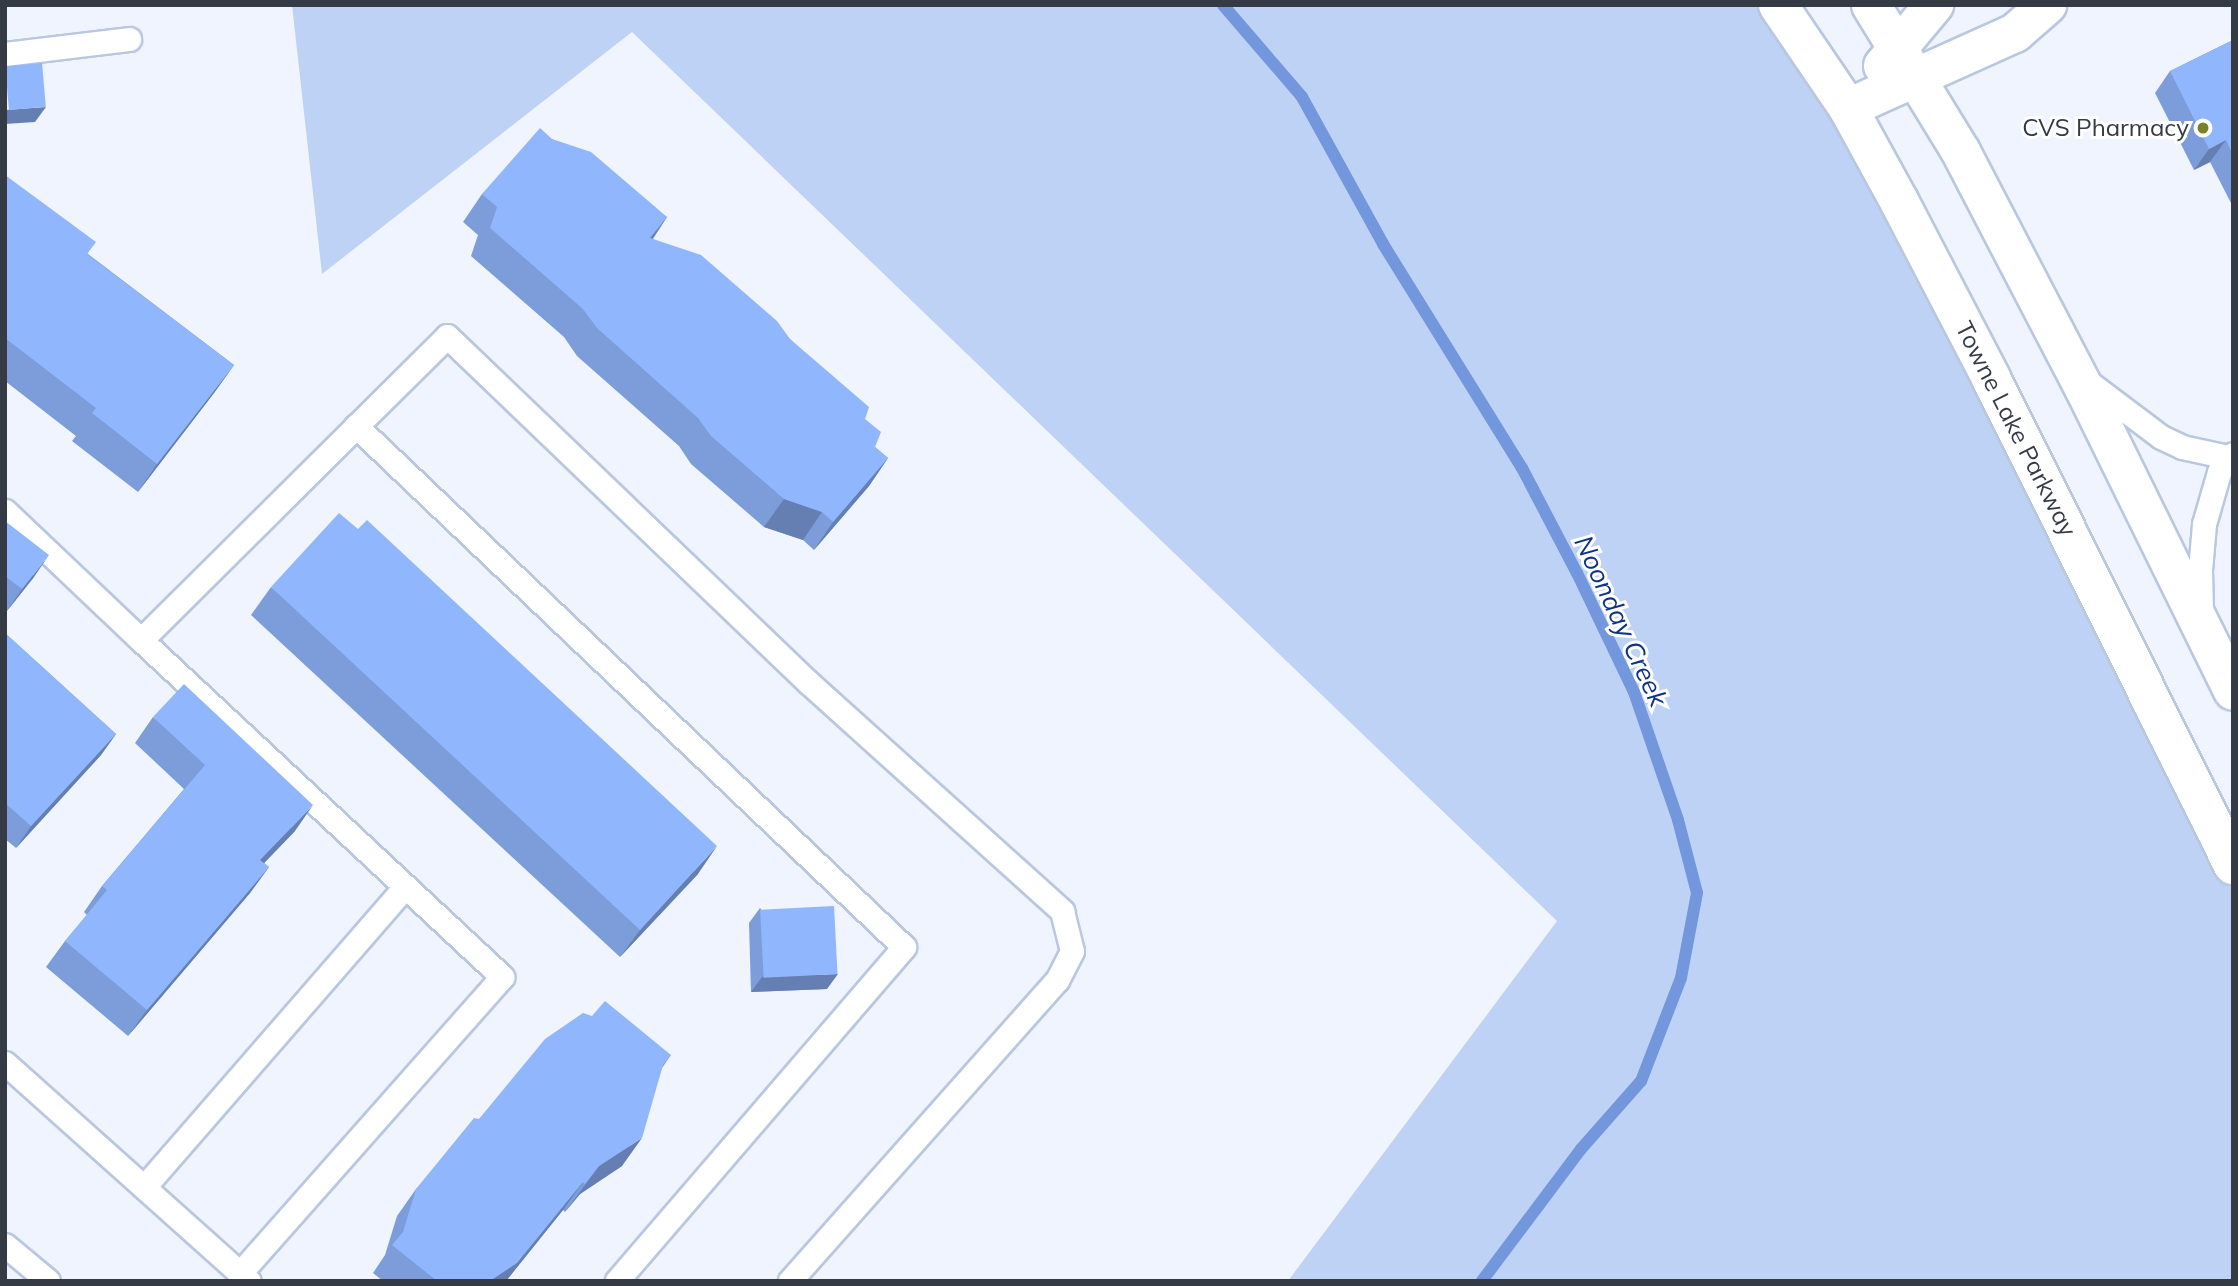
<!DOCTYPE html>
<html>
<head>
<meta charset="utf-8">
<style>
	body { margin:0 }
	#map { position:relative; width:2238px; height:1286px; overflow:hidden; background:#eff4ff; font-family:Mulish,sans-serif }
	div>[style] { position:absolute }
	.green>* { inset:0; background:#bed2f6 }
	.stream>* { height:12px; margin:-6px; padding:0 6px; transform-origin:6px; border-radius:6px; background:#7297dc }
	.roads { filter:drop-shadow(2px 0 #b9c7df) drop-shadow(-2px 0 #b9c7df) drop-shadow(0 2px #b9c7df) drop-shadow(0 -2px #b9c7df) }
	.lane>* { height:23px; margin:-11.5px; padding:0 11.5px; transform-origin:11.5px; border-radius:11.5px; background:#fff }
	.secondary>* { height:38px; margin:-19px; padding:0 19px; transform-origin:19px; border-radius:19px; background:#fff }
	.wall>* { inset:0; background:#7c9dda }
	.shaded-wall>* { inset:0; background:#657fb2 }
	.building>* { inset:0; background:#90b6fe; transform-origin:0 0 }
	.dots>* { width:19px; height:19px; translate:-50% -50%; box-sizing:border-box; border:4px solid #fff; border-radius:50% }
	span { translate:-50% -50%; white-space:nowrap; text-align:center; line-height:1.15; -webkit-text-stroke:6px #fff; paint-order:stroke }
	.poi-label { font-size:24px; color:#353b45 }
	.right { translate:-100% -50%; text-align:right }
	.street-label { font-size:24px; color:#353b45 }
	.water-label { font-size:26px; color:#0d3383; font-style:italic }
	.frame { position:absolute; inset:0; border:7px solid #353b45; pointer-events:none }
</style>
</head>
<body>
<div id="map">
	<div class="green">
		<div style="clip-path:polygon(292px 5px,1780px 5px,2233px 860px,2233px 1281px,1288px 1281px,1557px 921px,632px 32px,322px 274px)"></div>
	</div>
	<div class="stream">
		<div style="left:1223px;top:5px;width:121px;rotate:49.3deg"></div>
		<div style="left:1302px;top:97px;width:168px;rotate:61.1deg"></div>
		<div style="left:1383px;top:244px;width:264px;rotate:58.2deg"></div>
		<div style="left:1522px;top:468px;width:119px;rotate:62.4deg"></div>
		<div style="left:1577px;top:573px;width:132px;rotate:64.4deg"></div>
		<div style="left:1634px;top:692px;width:135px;rotate:71deg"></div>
		<div style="left:1678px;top:820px;width:75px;rotate:75.4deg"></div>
		<div style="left:1697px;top:893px;width:86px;rotate:100.7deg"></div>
		<div style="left:1681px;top:978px;width:110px;rotate:111.2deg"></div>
		<div style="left:1641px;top:1081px;width:91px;rotate:131.4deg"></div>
		<div style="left:1581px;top:1149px;width:165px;rotate:126.9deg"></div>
	</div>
	<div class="roads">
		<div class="lane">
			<div style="left:5px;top:54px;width:125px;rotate:-6.9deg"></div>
			<div style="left:2088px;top:382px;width:91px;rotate:37deg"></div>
			<div style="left:2161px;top:437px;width:23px;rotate:25deg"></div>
			<div style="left:2182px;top:447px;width:47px;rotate:12.3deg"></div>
			<div style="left:356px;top:426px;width:756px;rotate:43.55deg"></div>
			<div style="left:904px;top:947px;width:440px;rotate:130.7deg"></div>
			<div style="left:5px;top:511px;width:187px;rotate:43.5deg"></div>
			<div style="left:141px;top:640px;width:431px;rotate:-44.8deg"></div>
			<div style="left:447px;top:336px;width:501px;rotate:43.79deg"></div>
			<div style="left:809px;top:683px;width:341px;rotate:42deg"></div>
			<div style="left:1062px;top:911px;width:41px;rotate:76deg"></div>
			<div style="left:1072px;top:951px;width:33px;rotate:117deg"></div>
			<div style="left:1057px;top:980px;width:402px;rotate:131.6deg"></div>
			<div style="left:2201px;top:611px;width:41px;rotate:-91.4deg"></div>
			<div style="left:2200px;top:570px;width:46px;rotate:-85deg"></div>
			<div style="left:2204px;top:524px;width:54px;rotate:-73.9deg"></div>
			<div style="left:2219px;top:472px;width:17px;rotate:-59deg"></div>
			<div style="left:2228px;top:457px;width:6px;rotate:-31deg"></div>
			<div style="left:141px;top:640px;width:494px;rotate:43deg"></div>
			<div style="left:502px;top:977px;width:395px;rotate:131.5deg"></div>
			<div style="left:5px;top:1063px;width:327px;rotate:41.8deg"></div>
			<div style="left:144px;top:1187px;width:398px;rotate:-49deg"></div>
			<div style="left:5px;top:1245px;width:56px;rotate:39.9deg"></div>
		</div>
		<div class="secondary">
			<div style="left:1778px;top:5px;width:125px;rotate:55.8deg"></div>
			<div style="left:1848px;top:108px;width:108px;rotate:61.3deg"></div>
			<div style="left:1900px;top:203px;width:197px;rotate:62.5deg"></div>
			<div style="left:1991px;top:378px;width:544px;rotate:63.58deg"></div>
			<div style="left:1871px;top:5px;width:172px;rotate:58.5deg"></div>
			<div style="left:1961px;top:152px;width:268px;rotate:62.5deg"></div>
			<div style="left:2085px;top:390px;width:335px;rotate:63.8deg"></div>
			<div style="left:1883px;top:66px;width:80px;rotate:-50.1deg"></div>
			<div style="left:1848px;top:108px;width:183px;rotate:-24.2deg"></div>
			<div style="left:2015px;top:33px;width:43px;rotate:-41.2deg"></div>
		</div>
	</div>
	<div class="wall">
		<div style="clip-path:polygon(2233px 40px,2233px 207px,2210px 162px,2194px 170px,2155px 93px,2170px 71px)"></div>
		<div style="clip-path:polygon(552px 139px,667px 217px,653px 239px,790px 339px,865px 419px,875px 447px,888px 458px,869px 486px,814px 550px,803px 540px,764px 527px,691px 464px,679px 446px,577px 356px,564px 337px,471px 256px,478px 235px,463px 222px,482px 194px)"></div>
		<div style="clip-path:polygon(5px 175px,88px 254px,234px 365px,214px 393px,138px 492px,72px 441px,76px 436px,5px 381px)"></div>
		<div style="clip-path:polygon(5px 521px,34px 577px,7px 611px,5px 609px)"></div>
		<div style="clip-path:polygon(271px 587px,698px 874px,620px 957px,251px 615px)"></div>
		<div style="clip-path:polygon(5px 633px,116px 734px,101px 755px,16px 848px,5px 839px)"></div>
		<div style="clip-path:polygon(153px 717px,295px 831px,264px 863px,269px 867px,250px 893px,128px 1036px,46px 967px,65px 941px,87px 915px,84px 912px,102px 886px,184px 789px,135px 743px)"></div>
		<div style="clip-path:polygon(760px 908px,827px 989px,751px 992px,749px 923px)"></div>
		<div style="clip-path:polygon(671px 1055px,662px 1068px,622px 1166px,580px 1194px,565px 1212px,563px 1210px,506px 1281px,383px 1281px,373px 1273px,385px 1255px,397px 1216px,416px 1189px,479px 1119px)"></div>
	</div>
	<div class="shaded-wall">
		<div style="clip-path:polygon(46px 107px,35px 122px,5px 124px,5px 110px)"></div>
		<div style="clip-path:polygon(2226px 140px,2210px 162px,2194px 170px,2209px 149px)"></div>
		<div style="clip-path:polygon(667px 217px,648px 245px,650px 238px)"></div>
		<div style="clip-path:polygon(234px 365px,214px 393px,138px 492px,157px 464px)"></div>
		<div style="clip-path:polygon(888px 458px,869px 486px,814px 550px,833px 522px)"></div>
		<div style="clip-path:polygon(784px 499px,822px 512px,803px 540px,764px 527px)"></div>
		<div style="clip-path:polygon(49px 555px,34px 577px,7px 611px,22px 589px)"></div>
		<div style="clip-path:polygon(116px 734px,101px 755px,16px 848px,31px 826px)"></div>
		<div style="clip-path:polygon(313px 805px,295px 831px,242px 886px,260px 860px)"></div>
		<div style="clip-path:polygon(717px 846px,698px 874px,620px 957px,640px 930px)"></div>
		<div style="clip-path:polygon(269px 867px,250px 893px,128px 1036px,147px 1010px)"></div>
		<div style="clip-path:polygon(838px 974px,827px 989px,751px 992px,762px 977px)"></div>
		<div style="clip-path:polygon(642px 1138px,622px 1166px,580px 1194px,565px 1212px,599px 1166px)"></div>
		<div style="clip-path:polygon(583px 1182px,563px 1210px,506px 1281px,490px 1281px)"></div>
	</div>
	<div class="building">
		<div style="clip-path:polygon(2233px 40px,2233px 155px,2226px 140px,2209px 149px,2170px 71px)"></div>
		<div style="left:42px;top:63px;width:44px;height:37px;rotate:85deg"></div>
		<div style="clip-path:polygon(540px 128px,552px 139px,591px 152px,667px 217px,650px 238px,701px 255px,777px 321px,790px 339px,869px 407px,865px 419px,881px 432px,875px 447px,888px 458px,833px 522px,822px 512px,784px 499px,711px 436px,698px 418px,597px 328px,583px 309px,490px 228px,497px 207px,482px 194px)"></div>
		<div style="clip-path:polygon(5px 175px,96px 242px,87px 254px,234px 365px,157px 464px,92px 413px,96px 408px,5px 338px)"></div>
		<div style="clip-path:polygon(339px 513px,358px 529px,367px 520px,717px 846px,640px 930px,271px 587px)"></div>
		<div style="clip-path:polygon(5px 521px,49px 555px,22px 589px,5px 576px)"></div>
		<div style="clip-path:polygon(5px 633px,116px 734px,31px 826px,5px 803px)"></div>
		<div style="clip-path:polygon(184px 684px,313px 805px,260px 860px,269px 867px,147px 1010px,65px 941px,107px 890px,102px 886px,205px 765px,153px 717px)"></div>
		<div style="left:834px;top:906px;width:68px;height:74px;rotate:87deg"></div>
		<div style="clip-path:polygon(605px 1001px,671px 1055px,663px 1065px,642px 1138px,599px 1166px,585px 1184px,583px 1182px,517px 1263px,490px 1281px,437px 1281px,392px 1245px,403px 1232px,416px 1189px,474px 1118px,479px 1119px,545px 1039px,583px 1013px,592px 1016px)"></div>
	</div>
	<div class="dots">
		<div style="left:2203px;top:128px;background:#7b802a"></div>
	</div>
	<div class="poi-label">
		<span class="right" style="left:2189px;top:128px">CVS Pharmacy</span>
	</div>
	<div class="street-label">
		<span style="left:2016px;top:429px;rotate:63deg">Towne Lake Parkway</span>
	</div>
	<div class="water-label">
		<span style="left:1621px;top:621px;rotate:65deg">Noonday Creek</span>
	</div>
	<div class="frame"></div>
</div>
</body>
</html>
